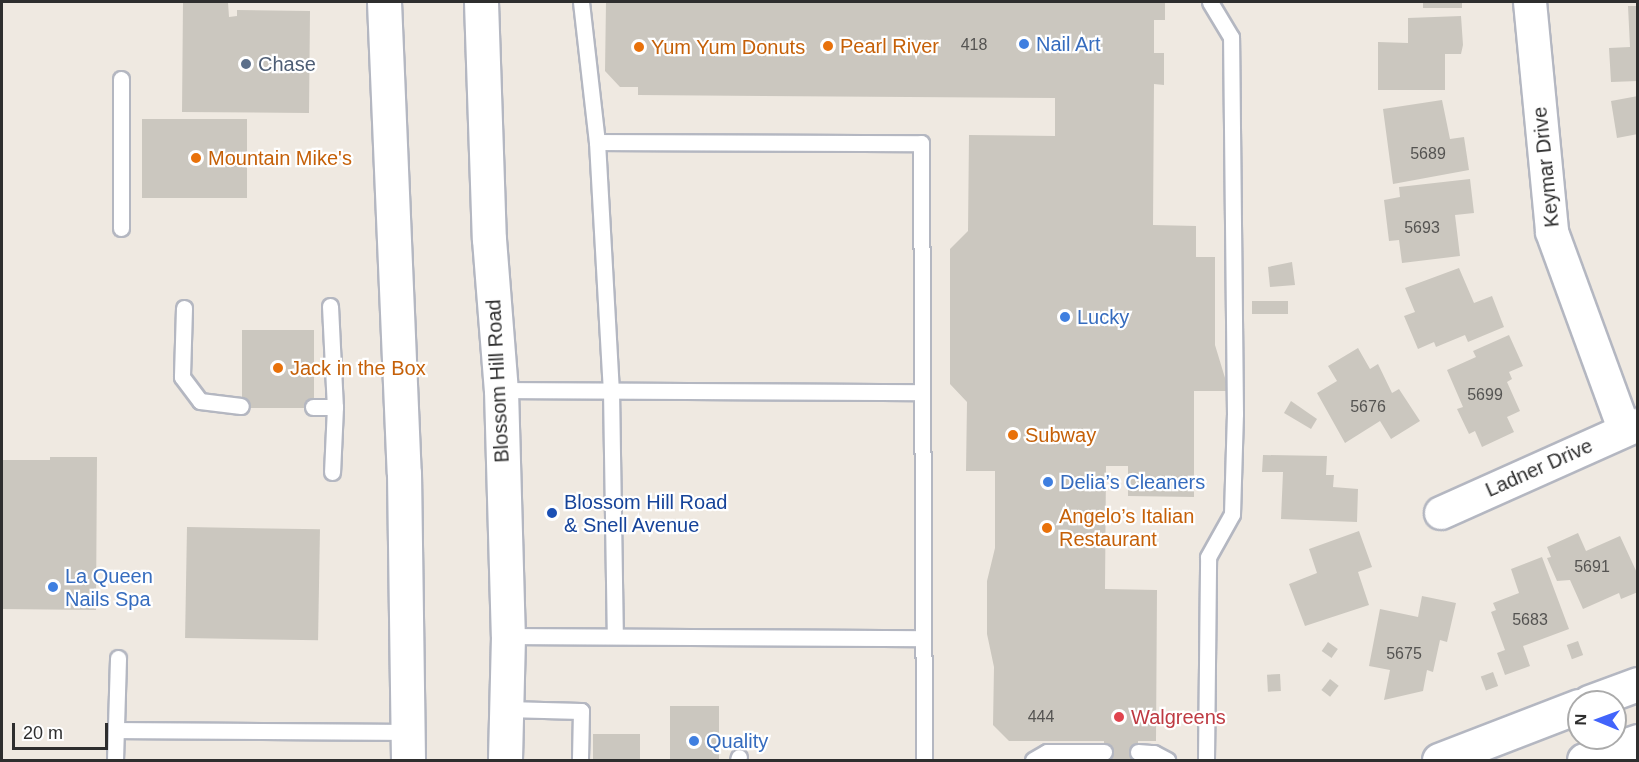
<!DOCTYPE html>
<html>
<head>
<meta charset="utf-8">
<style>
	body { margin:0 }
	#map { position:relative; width:1639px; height:762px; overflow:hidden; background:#efe9e1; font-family:Arial,sans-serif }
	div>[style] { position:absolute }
	.building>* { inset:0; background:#cbc7bf; transform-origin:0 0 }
	.roads { filter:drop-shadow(2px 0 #b4b7c1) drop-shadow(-2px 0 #b4b7c1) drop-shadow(0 2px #b4b7c1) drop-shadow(0 -2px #b4b7c1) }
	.lane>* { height:15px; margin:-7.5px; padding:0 7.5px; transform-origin:7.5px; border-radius:7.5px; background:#fff }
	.street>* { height:32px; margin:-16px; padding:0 16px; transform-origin:16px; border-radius:16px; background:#fff }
	.secondary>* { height:33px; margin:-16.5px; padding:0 16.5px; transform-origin:16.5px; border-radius:16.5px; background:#fff }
	.dots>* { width:16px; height:16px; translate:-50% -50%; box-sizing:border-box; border:3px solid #fff; border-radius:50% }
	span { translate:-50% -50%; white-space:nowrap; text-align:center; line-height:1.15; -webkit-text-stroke:4.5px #fff; paint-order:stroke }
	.number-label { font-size:16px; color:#555452 }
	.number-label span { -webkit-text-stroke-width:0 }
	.shop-label { font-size:20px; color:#366cbe }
	.left { translate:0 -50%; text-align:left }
	.food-label { font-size:20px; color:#c56008 }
	.service-label { font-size:20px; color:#4e5e75 }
	.street-label { font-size:20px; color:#2e2e2e }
	.transit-label { font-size:20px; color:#164399 }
	.health-label { font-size:20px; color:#be3a42 }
	.frame { position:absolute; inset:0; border:3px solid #2e2e2e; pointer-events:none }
	.north { position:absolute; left:1567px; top:690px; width:60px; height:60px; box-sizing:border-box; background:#fff; border:2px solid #ababab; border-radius:50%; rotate:271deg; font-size:16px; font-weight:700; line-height:24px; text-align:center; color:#2e2e2e }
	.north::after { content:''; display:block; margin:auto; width:21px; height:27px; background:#4264fb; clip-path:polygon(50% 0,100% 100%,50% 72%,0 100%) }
	.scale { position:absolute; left:12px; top:723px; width:96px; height:27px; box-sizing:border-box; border:3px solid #2e2e2e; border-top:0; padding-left:8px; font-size:18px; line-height:21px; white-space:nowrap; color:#2e2e2e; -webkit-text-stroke:4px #fff; paint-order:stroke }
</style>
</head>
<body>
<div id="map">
	<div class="building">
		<div style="clip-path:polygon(183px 2px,228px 2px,229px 17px,237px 16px,237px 10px,310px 11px,309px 113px,182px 112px)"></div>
		<div style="clip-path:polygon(606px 2px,1165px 3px,1165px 20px,1154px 20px,1154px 53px,1164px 53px,1164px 85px,1154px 84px,1153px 225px,1196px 226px,1196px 257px,1215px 257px,1215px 345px,1229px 391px,1194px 391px,1194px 497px,1128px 496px,1128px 466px,1106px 466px,1105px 589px,1157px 590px,1156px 741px,1138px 741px,1138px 760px,1104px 760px,1104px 741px,1009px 741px,993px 725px,994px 667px,987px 634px,987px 581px,995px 548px,995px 471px,966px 471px,967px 402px,950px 384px,950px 249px,968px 231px,969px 135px,1055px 136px,1055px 98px,638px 95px,638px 87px,620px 87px,605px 71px)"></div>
		<div style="left:1423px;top:2px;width:39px;height:6px"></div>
		<div style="clip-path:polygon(1628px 6px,1638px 6px,1638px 81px,1611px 82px,1609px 48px,1630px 47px)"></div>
		<div style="clip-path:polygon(1461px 16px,1463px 45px,1461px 54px,1445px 54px,1445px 90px,1378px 90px,1378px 42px,1408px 43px,1408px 18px)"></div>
		<div style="clip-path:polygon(1638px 96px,1638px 134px,1617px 138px,1611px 101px)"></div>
		<div style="clip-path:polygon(1442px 100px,1450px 139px,1464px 137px,1469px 170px,1393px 184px,1383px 109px)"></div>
		<div style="left:142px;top:119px;width:105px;height:79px"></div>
		<div style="clip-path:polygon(1470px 179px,1474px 213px,1455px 215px,1460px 256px,1402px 263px,1399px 240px,1389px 241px,1384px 200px,1400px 197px,1399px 187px)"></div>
		<div style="clip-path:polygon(1292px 262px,1295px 285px,1270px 287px,1268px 267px)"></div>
		<div style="clip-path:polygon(1459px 268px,1474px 303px,1492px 296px,1504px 327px,1468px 342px,1465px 335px,1436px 347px,1434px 342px,1418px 349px,1404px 316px,1415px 312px,1405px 288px)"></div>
		<div style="left:1288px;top:301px;width:13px;height:36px;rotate:90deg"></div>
		<div style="left:242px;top:330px;width:72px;height:78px"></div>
		<div style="clip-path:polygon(1509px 335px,1523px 366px,1509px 372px,1512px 379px,1507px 382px,1520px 411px,1507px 417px,1514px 432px,1482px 447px,1475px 431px,1469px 434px,1457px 409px,1463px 407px,1447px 370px,1476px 357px,1473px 351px)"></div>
		<div style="clip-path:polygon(1358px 348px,1370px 369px,1378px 364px,1392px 393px,1399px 389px,1420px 421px,1391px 439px,1380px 421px,1345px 443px,1317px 393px,1337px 381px,1328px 366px)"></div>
		<div style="clip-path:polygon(1291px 401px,1317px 419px,1311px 429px,1284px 413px)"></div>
		<div style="clip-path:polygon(1263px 455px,1327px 456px,1326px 475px,1334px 475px,1333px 487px,1358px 489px,1357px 522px,1281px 519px,1283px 472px,1262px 472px)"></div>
		<div style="clip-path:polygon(50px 457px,97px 457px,96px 610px,2px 609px,2px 460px,50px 460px)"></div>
		<div style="left:187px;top:527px;width:133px;height:111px;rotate:1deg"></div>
		<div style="clip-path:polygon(1359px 531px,1372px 567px,1358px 572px,1369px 605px,1305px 626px,1289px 584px,1317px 573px,1309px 549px)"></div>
		<div style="clip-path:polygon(1578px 533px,1586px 551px,1620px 536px,1638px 575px,1638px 592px,1621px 599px,1619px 593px,1583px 609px,1570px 580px,1557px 581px,1547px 558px,1551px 557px,1547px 547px)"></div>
		<div style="clip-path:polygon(1542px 557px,1569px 629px,1523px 646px,1530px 666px,1505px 675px,1497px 653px,1505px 650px,1491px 612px,1496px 610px,1493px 603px,1519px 593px,1511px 569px)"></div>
		<div style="clip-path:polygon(1422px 596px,1456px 603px,1447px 642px,1440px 640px,1433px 672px,1427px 670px,1423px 691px,1384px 700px,1390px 670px,1369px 666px,1380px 609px,1418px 617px)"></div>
		<div style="left:1578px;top:641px;width:15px;height:12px;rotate:70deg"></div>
		<div style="left:1328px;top:642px;width:12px;height:11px;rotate:35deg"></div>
		<div style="left:1493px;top:672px;width:15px;height:13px;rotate:70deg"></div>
		<div style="left:1280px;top:674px;width:17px;height:13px;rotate:87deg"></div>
		<div style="left:1330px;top:679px;width:11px;height:14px;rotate:38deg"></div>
		<div style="left:670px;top:706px;width:49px;height:54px"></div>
		<div style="left:593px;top:734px;width:47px;height:26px"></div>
	</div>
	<div class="roads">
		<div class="lane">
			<div style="left:581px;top:2px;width:141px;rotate:83.5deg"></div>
			<div style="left:597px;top:142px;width:248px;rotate:86.8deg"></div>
			<div style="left:611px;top:390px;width:245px;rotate:89.1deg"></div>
			<div style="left:597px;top:142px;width:324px;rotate:0.2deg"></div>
			<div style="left:921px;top:143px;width:617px;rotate:89.72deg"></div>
			<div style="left:121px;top:228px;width:149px;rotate:-90deg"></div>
			<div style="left:330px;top:306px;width:101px;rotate:87.2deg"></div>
			<div style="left:335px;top:407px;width:65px;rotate:92.6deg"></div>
			<div style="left:184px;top:308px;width:69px;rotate:91.7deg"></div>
			<div style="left:182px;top:377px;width:30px;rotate:53deg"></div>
			<div style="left:200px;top:401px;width:41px;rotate:7deg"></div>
			<div style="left:501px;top:390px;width:420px;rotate:0.3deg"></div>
			<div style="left:313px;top:407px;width:22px"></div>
			<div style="left:508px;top:636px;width:414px;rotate:0.3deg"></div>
			<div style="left:506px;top:709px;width:75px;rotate:1.5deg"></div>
			<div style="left:581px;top:711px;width:49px;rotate:91.2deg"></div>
			<div style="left:116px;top:730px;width:291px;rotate:0.4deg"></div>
			<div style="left:1138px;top:752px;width:16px;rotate:4deg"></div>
			<div style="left:1154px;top:753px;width:15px;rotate:28deg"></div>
			<div style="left:115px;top:760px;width:102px;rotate:-88.3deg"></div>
			<div style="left:738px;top:760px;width:3px;rotate:-72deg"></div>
			<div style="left:1033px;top:760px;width:16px;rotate:-30deg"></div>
			<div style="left:1047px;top:752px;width:57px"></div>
			<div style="left:1206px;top:760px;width:203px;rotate:-89.4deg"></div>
			<div style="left:1208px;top:557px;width:49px;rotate:-60.8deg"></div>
			<div style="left:1232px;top:514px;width:100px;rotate:-88.3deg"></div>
			<div style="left:1235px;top:414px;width:377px;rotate:-90.6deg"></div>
			<div style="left:1231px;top:37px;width:41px;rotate:-121deg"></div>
		</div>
		<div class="street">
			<div style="left:1530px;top:2px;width:231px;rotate:84.5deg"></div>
			<div style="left:1552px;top:232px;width:210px;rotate:69.9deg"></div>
			<div style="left:1441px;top:513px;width:216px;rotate:-24.1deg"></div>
		</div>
		<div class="secondary">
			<div style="left:384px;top:2px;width:471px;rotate:87.6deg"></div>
			<div style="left:404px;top:473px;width:287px;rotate:89.2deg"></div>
			<div style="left:481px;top:2px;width:237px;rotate:88.1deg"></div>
			<div style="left:489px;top:239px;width:151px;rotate:85.5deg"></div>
			<div style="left:501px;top:390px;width:246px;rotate:88.4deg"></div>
			<div style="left:508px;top:636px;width:124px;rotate:91.4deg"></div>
			<div style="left:1589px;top:702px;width:52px;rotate:-20.2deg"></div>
			<div style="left:1439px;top:760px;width:150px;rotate:-21.1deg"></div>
			<div style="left:1584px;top:760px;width:57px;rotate:-19.4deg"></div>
		</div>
	</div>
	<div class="dots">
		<div style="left:1024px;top:44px;background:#3f7fe0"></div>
		<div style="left:828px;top:46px;background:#e8710a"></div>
		<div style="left:639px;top:47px;background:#e8710a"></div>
		<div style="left:246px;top:64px;background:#5c6f8a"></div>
		<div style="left:196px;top:158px;background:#e8710a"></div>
		<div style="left:1065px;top:317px;background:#3f7fe0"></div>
		<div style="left:278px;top:368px;background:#e8710a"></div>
		<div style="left:1013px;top:435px;background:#e8710a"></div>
		<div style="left:1048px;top:482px;background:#3f7fe0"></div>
		<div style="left:552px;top:513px;background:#1a4fb4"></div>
		<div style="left:1047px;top:528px;background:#e8710a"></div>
		<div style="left:53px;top:587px;background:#3f7fe0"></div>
		<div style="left:1119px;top:717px;background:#e0444e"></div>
		<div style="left:694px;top:741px;background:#3f7fe0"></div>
	</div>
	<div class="number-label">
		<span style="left:974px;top:45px">418</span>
		<span style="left:1428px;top:154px">5689</span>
		<span style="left:1422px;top:228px">5693</span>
		<span style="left:1485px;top:395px">5699</span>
		<span style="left:1368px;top:407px">5676</span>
		<span style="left:1592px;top:567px">5691</span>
		<span style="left:1530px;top:620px">5683</span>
		<span style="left:1404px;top:654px">5675</span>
		<span style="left:1041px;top:717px">444</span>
	</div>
	<div class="shop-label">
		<span class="left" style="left:1036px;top:44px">Nail Art</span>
		<span class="left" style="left:1077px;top:317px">Lucky</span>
		<span class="left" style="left:1060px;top:482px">Delia’s Cleaners</span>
		<span class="left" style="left:65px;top:588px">La Queen<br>Nails Spa</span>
		<span class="left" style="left:706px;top:741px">Quality</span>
	</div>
	<div class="food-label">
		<span class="left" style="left:840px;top:46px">Pearl River</span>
		<span class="left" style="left:651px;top:47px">Yum Yum Donuts</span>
		<span class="left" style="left:208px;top:158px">Mountain Mike's</span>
		<span class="left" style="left:290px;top:368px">Jack in the Box</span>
		<span class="left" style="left:1025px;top:435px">Subway</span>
		<span class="left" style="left:1059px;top:528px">Angelo’s Italian<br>Restaurant</span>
	</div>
	<div class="service-label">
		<span class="left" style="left:258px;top:64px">Chase</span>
	</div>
	<div class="street-label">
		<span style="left:1546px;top:167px;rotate:-96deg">Keymar Drive</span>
		<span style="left:498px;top:381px;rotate:-93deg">Blossom Hill Road</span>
		<span style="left:1539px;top:468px;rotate:-24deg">Ladner Drive</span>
	</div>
	<div class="transit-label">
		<span class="left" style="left:564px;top:514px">Blossom Hill Road<br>&amp; Snell Avenue</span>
	</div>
	<div class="health-label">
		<span class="left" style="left:1131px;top:717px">Walgreens</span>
	</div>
	<div class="frame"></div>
	<div class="north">N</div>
	<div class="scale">20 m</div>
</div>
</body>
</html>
